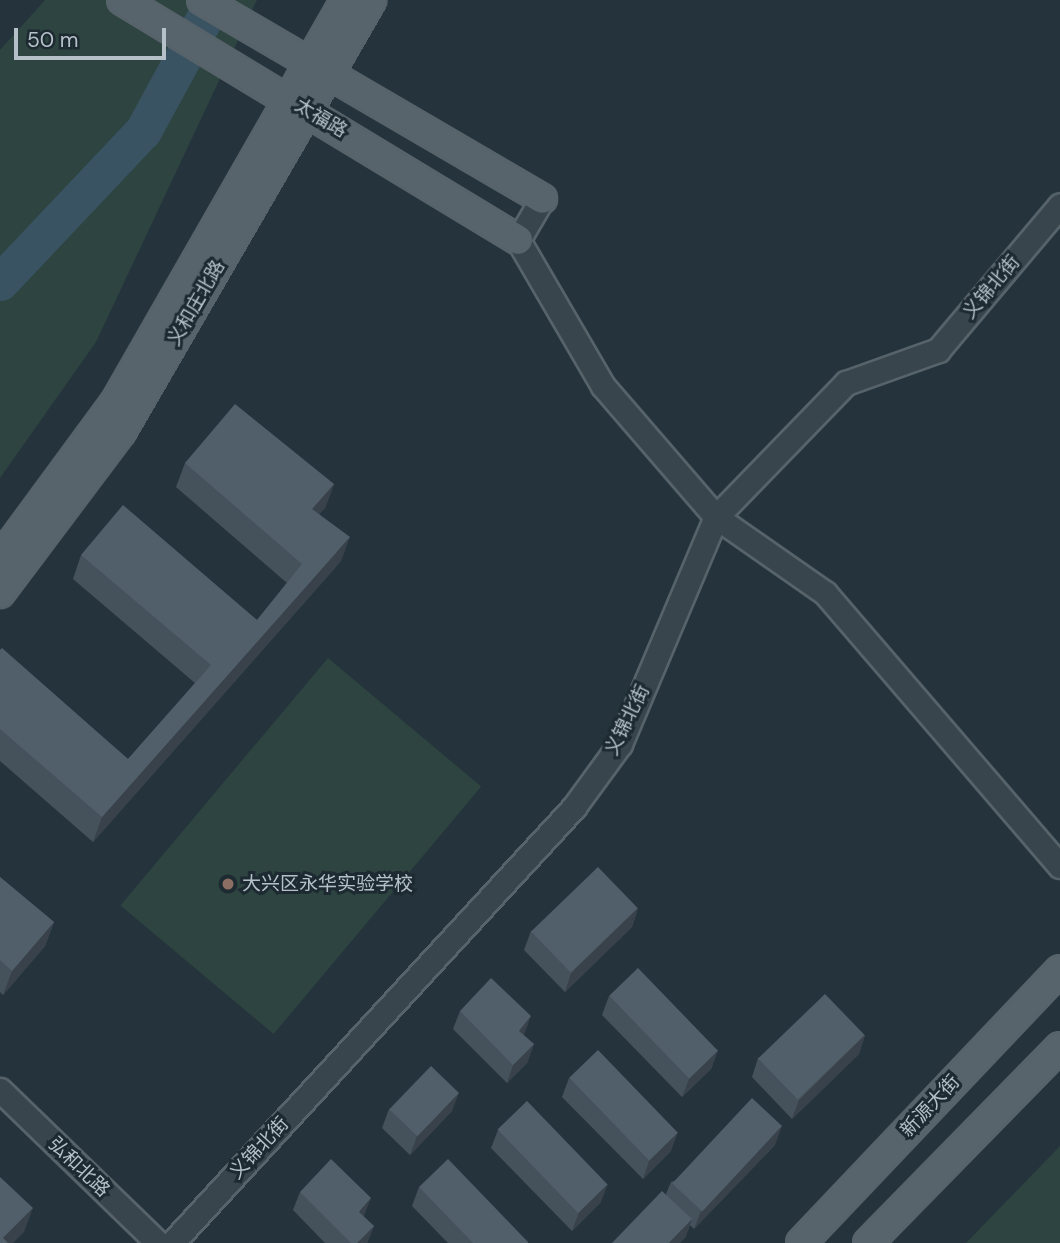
<!DOCTYPE html>
<html>
<head>
<meta charset="utf-8">
<style>
	body { margin:0 }
	#map { position:relative; width:1060px; height:1243px; overflow:hidden; background:#25343c; font-family:"DM Sans","Noto Sans SC",sans-serif }
	div>[style] { position:absolute }
	.green>* { inset:0; background:#2d4440; transform-origin:0 0 }
	.river>* { height:37px; margin:-18.5px; padding:0 18.5px; transform-origin:18.5px; border-radius:18.5px; background:#3a5362 }
	.roads { filter:drop-shadow(2px 0 #57636a) drop-shadow(-2px 0 #57636a) drop-shadow(0 2px #57636a) drop-shadow(0 -2px #57636a) }
	.minor>* { height:23px; margin:-11.5px; padding:0 11.5px; transform-origin:11.5px; border-radius:11.5px; background:#39454c }
	.major>* { height:28px; margin:-14px; padding:0 14px; transform-origin:14px; border-radius:14px; background:#57646c }
	.wall>* { inset:0; background:#46525b }
	.shaded-wall>* { inset:0; background:#39424a }
	.building>* { inset:0; background:#515f6a; transform-origin:0 0 }
	.dots>* { width:19px; height:19px; translate:-50% -50%; box-sizing:border-box; border:4px solid #1e2a31; border-radius:50% }
	span { translate:-50% -50%; white-space:nowrap; text-align:center; line-height:1.15; -webkit-text-stroke:6px #1e2a31; paint-order:stroke }
	.street-label { font-size:19px; color:#b5c0c8 }
	.poi-label { font-size:19px; color:#b5c0c8 }
	.left { translate:0 -50%; text-align:left }
	.scale { position:absolute; left:14px; top:28px; width:152px; height:32px; box-sizing:border-box; border:4px solid #b5c0c8; border-top:0; padding-left:9px; font-size:21px; line-height:24px; white-space:nowrap; color:#b5c0c8; -webkit-text-stroke:5px #1e2a31; paint-order:stroke }
</style>
</head>
<body>
<div id="map">
	<div class="green">
		<div style="clip-path:polygon(45px 0,257px 0,96px 342px,0 478px,0 50px)"></div>
		<div style="left:328px;top:658px;width:200px;height:323px;rotate:40deg"></div>
		<div style="clip-path:polygon(1060px 1146px,1060px 1243px,966px 1243px)"></div>
	</div>
	<div class="river">
		<div style="left:0;top:282px;width:208px;rotate:-46.6deg"></div>
		<div style="left:143px;top:131px;width:149px;rotate:-61.5deg"></div>
	</div>
	<div class="roads">
		<div class="minor">
			<div style="left:542px;top:199px;width:48px;rotate:120.3deg"></div>
			<div style="left:518px;top:240px;width:169px;rotate:59.8deg"></div>
			<div style="left:603px;top:386px;width:173px;rotate:49.2deg"></div>
			<div style="left:716px;top:517px;width:133px;rotate:34.9deg"></div>
			<div style="left:825px;top:593px;width:360px;rotate:49.3deg"></div>
			<div style="left:0;top:1090px;width:220px;rotate:44.1deg"></div>
			<div style="left:172px;top:1243px;width:593px;rotate:-47.32deg"></div>
			<div style="left:574px;top:807px;width:78px;rotate:-53.9deg"></div>
			<div style="left:620px;top:744px;width:246px;rotate:-67.1deg"></div>
			<div style="left:716px;top:517px;width:187px;rotate:-45.9deg"></div>
			<div style="left:846px;top:383px;width:98px;rotate:-19.7deg"></div>
			<div style="left:938px;top:350px;width:189px;rotate:-49.9deg"></div>
		</div>
		<div class="major">
			<div style="left:122px;top:0;width:463px;rotate:31.2deg"></div>
			<div style="left:202px;top:0;width:394px;rotate:30.3deg"></div>
			<div style="left:0;top:559px;width:196px;rotate:-53.7deg"></div>
			<div style="left:116px;top:401px;width:462px;rotate:-60.2deg"></div>
			<div style="left:0;top:593px;width:201px;rotate:-53.1deg"></div>
			<div style="left:121px;top:432px;width:499px;rotate:-59.9deg"></div>
			<div style="left:801px;top:1243px;width:376px;rotate:-46.5deg"></div>
			<div style="left:868px;top:1243px;width:274px;rotate:-45.6deg"></div>
		</div>
	</div>
	<div class="wall">
		<div style="clip-path:polygon(185px 463px,334px 484px,325px 508px,319px 514px,341px 561px,93px 842px,0 761px,0 650px,128px 759px,195px 683px,73px 579px,81px 555px,257px 620px,287px 583px,176px 487px)"></div>
		<div style="clip-path:polygon(0 877px,54px 922px,45px 946px,3px 995px,0 992px)"></div>
		<div style="clip-path:polygon(638px 908px,632px 927px,565px 992px,524px 950px,531px 931px)"></div>
		<div style="clip-path:polygon(609px 996px,718px 1050px,711px 1069px,682px 1097px,602px 1015px)"></div>
		<div style="clip-path:polygon(460px 1011px,524px 1036px,534px 1044px,527px 1063px,507px 1083px,453px 1029px)"></div>
		<div style="clip-path:polygon(865px 1035px,859px 1054px,792px 1119px,752px 1077px,758px 1058px)"></div>
		<div style="clip-path:polygon(569px 1078px,671px 1151px,643px 1179px,562px 1097px)"></div>
		<div style="clip-path:polygon(389px 1109px,452px 1111px,410px 1155px,382px 1128px)"></div>
		<div style="clip-path:polygon(498px 1130px,601px 1202px,572px 1231px,491px 1148px)"></div>
		<div style="clip-path:polygon(775px 1145px,694px 1229px,690px 1225px,685px 1238px,666px 1194px,671px 1182px)"></div>
		<div style="clip-path:polygon(419px 1187px,528px 1242px,528px 1243px,448px 1243px,412px 1206px)"></div>
		<div style="clip-path:polygon(300px 1192px,364px 1217px,374px 1226px,367px 1243px,325px 1243px,293px 1210px)"></div>
	</div>
	<div class="shaded-wall">
		<div style="clip-path:polygon(334px 484px,325px 508px,303px 533px,312px 509px)"></div>
		<div style="clip-path:polygon(350px 537px,341px 561px,93px 842px,102px 817px)"></div>
		<div style="clip-path:polygon(638px 908px,632px 927px,565px 992px,571px 973px)"></div>
		<div style="clip-path:polygon(54px 922px,45px 946px,3px 995px,12px 971px)"></div>
		<div style="clip-path:polygon(531px 1016px,524px 1035px,512px 1049px,519px 1031px)"></div>
		<div style="clip-path:polygon(865px 1035px,859px 1054px,792px 1119px,799px 1100px)"></div>
		<div style="clip-path:polygon(534px 1044px,527px 1063px,507px 1083px,513px 1065px)"></div>
		<div style="clip-path:polygon(718px 1050px,711px 1069px,682px 1097px,689px 1079px)"></div>
		<div style="clip-path:polygon(459px 1093px,452px 1111px,410px 1155px,417px 1136px)"></div>
		<div style="clip-path:polygon(782px 1126px,775px 1145px,694px 1229px,701px 1211px)"></div>
		<div style="clip-path:polygon(678px 1132px,671px 1151px,643px 1179px,649px 1161px)"></div>
		<div style="clip-path:polygon(608px 1184px,601px 1202px,572px 1231px,579px 1212px)"></div>
		<div style="clip-path:polygon(371px 1198px,364px 1216px,352px 1230px,359px 1212px)"></div>
		<div style="clip-path:polygon(33px 1208px,24px 1232px,13px 1243px,1px 1243px,3px 1238px)"></div>
		<div style="clip-path:polygon(692px 1219px,685px 1238px,680px 1243px,669px 1243px)"></div>
		<div style="clip-path:polygon(374px 1226px,367px 1243px,357px 1243px)"></div>
	</div>
	<div class="building">
		<div style="clip-path:polygon(235px 404px,334px 484px,312px 509px,350px 537px,102px 817px,0 729px,0 650px,2px 648px,128px 759px,211px 665px,81px 555px,123px 505px,257px 620px,302px 564px,185px 463px)"></div>
		<div style="left:598px;top:867px;width:57px;height:93px;rotate:46deg"></div>
		<div style="clip-path:polygon(0 877px,54px 922px,12px 971px,0 960px)"></div>
		<div style="left:638px;top:968px;width:115px;height:40px;rotate:46deg"></div>
		<div style="clip-path:polygon(491px 978px,531px 1016px,519px 1031px,534px 1044px,513px 1065px,460px 1011px)"></div>
		<div style="left:825px;top:994px;width:57px;height:93px;rotate:46deg"></div>
		<div style="left:598px;top:1050px;width:115px;height:40px;rotate:46deg"></div>
		<div style="left:431px;top:1066px;width:39px;height:60px;rotate:44deg"></div>
		<div style="left:752px;top:1098px;width:41px;height:117px;rotate:43deg"></div>
		<div style="left:527px;top:1101px;width:116px;height:41px;rotate:46deg"></div>
		<div style="clip-path:polygon(331px 1159px,371px 1198px,359px 1212px,374px 1226px,357px 1243px,351px 1243px,300px 1192px)"></div>
		<div style="clip-path:polygon(448px 1159px,528px 1242px,527px 1243px,473px 1243px,419px 1187px)"></div>
		<div style="clip-path:polygon(0 1177px,33px 1208px,3px 1238px,8px 1243px,0 1243px)"></div>
		<div style="clip-path:polygon(662px 1191px,692px 1219px,669px 1243px,612px 1243px)"></div>
	</div>
	<div class="dots">
		<div style="left:228px;top:884px;background:#8d6e63"></div>
	</div>
	<div class="street-label">
		<span style="left:321px;top:118px;rotate:31deg">太福路</span>
		<span style="left:991px;top:287px;rotate:-50deg">义锦北街</span>
		<span style="left:196px;top:303px;rotate:-60deg">义和庄北路</span>
		<span style="left:627px;top:720px;rotate:-64deg">义锦北街</span>
		<span style="left:930px;top:1106px;rotate:-47deg">新源大街</span>
		<span style="left:259px;top:1148px;rotate:-47deg">义锦北街</span>
		<span style="left:79px;top:1167px;rotate:44deg">弘和北路</span>
	</div>
	<div class="poi-label">
		<span class="left" style="left:242px;top:884px">大兴区永华实验学校</span>
	</div>
	<div class="scale">50 m</div>
</div>
</body>
</html>
